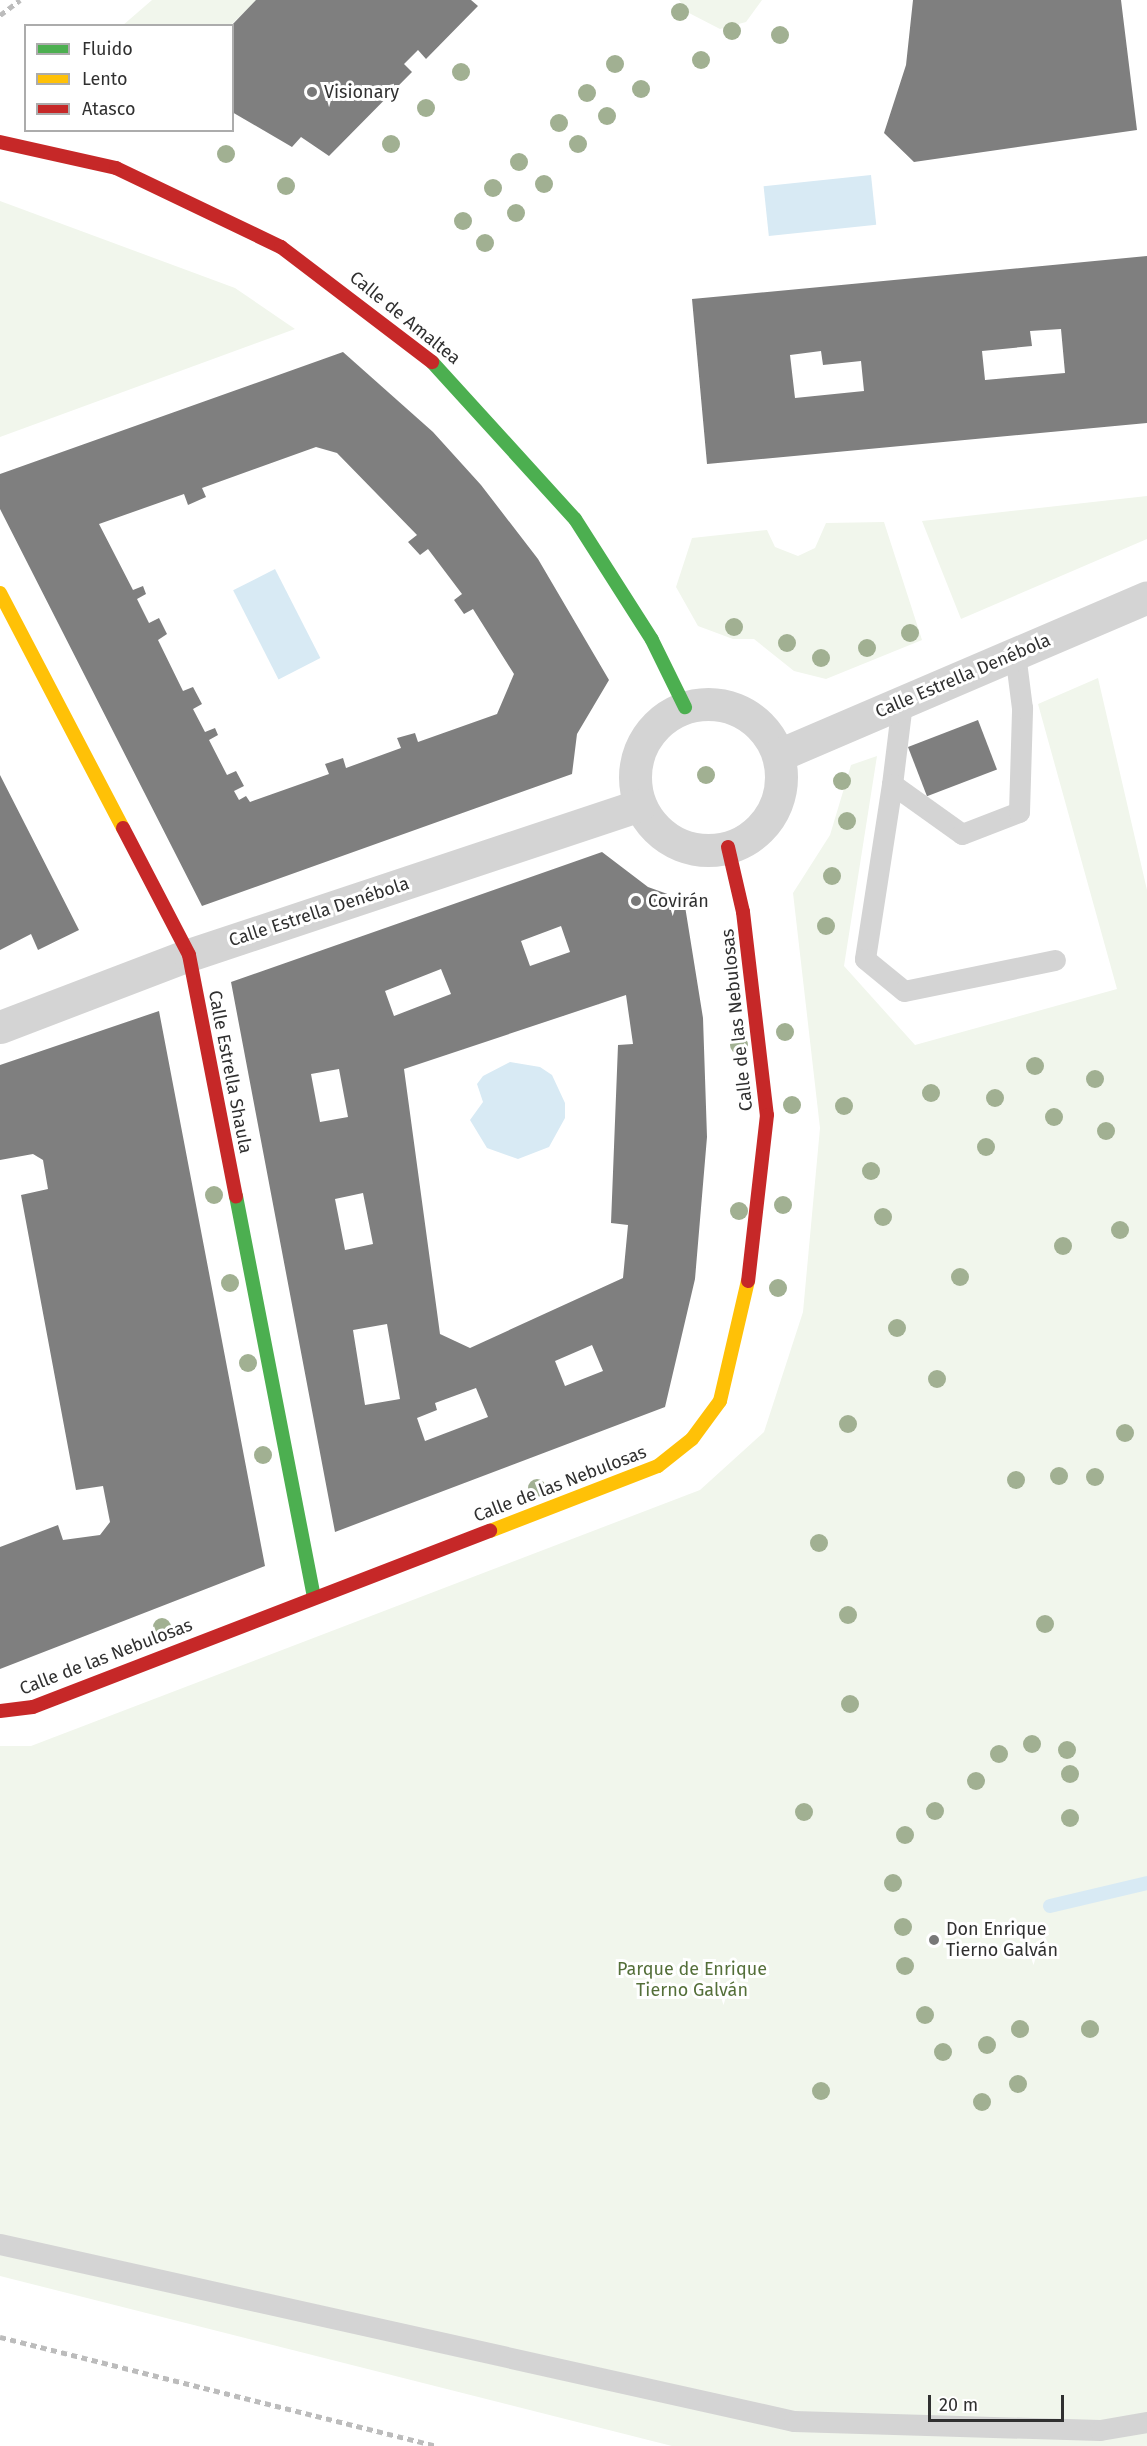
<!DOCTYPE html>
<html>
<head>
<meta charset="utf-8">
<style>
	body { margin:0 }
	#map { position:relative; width:1147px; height:2446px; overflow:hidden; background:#fff; font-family:"Fira Sans",sans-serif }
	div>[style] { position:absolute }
	.green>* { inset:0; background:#f1f6ec }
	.water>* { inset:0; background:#d8eaf4; transform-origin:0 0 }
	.stream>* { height:14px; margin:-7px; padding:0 7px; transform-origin:7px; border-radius:7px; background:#d8eaf4 }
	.building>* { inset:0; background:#7f7f7f; transform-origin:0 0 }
	.lane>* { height:21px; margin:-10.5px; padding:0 10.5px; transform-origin:10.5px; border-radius:10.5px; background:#d4d4d4 }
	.street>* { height:33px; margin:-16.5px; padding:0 16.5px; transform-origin:16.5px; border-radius:16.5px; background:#d4d4d4 }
	.street>.ring { margin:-16.5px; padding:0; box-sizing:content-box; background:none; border:33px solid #d4d4d4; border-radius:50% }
	.fast>* { height:14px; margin:-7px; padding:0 7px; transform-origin:7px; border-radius:7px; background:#4caf50 }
	.slow>* { height:14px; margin:-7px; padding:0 7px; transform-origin:7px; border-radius:7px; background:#ffc107 }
	.jam>* { height:14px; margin:-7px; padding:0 7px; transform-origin:7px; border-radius:7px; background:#c62828 }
	.rail>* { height:4.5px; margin-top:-2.25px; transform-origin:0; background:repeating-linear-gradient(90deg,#bcbcbc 0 6px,transparent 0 10.5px) }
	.trees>* { width:18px; height:18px; margin:-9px; border-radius:50%; background:#a1b092 }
	.dots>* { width:16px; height:16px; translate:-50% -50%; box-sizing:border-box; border:3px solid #fff; border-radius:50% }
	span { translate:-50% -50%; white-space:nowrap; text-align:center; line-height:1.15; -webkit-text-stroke:6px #fff; paint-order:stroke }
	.poi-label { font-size:18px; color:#303030 }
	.left { translate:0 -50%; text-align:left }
	.street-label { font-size:18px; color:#303030 }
	.park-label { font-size:18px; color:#546f39 }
	.legend { position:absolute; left:24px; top:24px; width:210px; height:108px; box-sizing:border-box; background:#fff; border:2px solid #acacac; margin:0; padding:8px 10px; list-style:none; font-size:18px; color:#303030 }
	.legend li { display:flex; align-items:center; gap:12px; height:30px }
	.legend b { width:30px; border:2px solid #acacac }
	.scale { position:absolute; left:928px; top:2395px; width:136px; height:27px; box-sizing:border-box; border:3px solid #303030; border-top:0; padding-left:8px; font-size:18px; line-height:21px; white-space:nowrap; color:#303030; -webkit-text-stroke:4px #fff; paint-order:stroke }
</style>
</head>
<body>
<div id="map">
	<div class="green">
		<div style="clip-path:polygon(152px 0,257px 0,231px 25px,122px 26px)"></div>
		<div style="clip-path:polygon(679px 0,762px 0,746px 22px,720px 29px,689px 13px)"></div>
		<div style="clip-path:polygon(0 201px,235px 288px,295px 329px,0 437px)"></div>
		<div style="clip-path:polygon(1147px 496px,1147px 539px,961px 619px,922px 521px)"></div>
		<div style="clip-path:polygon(884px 522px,922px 640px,826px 679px,794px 671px,754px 639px,733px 639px,698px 626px,676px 587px,692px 538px,767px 530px,775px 547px,798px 556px,815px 548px,826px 523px)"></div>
		<div style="clip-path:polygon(1098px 678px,1147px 890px,1147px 2446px,672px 2446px,0 2276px,0 1746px,31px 1746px,700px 1490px,764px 1432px,803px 1312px,820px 1128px,793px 893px,830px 835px,851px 765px,877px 756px,844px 966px,915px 1045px,1117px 989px,1038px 704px)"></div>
	</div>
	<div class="water">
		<div style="left:871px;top:175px;width:50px;height:108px;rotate:84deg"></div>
		<div style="left:275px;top:569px;width:100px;height:47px;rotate:63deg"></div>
		<div style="clip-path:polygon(510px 1062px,540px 1067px,552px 1075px,565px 1103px,565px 1118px,549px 1147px,518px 1159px,487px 1148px,470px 1120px,483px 1102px,477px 1084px,483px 1076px)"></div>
	</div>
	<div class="stream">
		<div style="left:1050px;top:1906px;width:100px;rotate:-13.3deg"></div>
	</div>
	<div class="building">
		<div style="clip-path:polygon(256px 0,471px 0,478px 6px,426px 59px,418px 50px,404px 64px,412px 72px,329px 156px,301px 137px,292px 147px,232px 112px,231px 26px)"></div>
		<div style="clip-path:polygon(913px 0,1121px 0,1137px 130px,914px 162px,884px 133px,906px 65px)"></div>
		<div style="clip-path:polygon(evenodd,1147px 256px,1147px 423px,707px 464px,692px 299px,1147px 256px,1061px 329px,1065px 373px,985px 380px,982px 351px,1032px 346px,1030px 331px,1061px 329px,1147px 256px,821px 351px,823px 365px,861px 361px,864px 391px,795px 398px,790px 355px,821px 351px)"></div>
		<div style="clip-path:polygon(evenodd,343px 352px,433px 432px,481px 485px,538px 559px,609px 680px,577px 734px,572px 774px,202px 906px,0 509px,0 474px,343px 352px,316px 447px,337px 453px,417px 535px,408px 542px,420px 555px,428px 549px,462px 594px,454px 600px,464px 614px,473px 609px,514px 674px,497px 714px,418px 742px,415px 733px,397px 738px,401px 748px,346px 768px,343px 758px,325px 764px,329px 774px,250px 802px,246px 796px,239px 800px,234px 791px,244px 786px,236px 771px,227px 775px,209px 740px,218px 735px,215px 728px,205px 732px,193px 709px,202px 704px,193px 687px,183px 691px,158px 640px,167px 634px,159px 618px,149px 623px,137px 599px,146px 594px,143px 586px,133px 590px,99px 524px,184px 494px,188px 505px,206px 497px,202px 488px,316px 447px)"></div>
		<div style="left:978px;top:720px;width:53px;height:75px;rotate:69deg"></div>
		<div style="clip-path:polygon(0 775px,79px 930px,38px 950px,31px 934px,0 950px)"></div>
		<div style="clip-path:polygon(evenodd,602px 852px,648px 887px,684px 900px,703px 1018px,707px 1137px,695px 1279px,665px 1407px,335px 1532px,231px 982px,602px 852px,561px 926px,570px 952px,530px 966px,521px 941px,561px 926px,602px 852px,441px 969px,451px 994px,394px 1016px,385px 991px,441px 969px,602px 852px,626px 995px,633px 1044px,618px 1045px,611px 1223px,628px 1225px,623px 1278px,470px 1348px,440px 1334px,404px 1069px,626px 995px,602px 852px,339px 1069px,348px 1117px,320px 1122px,311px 1074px,339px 1069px,602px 852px,363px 1193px,373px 1244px,345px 1250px,335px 1199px,363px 1193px,602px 852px,387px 1324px,400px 1399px,365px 1405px,353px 1330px,387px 1324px,602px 852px,592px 1345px,603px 1371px,565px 1386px,555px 1361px,592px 1345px,602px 852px,476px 1388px,488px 1417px,425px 1441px,417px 1418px,437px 1410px,435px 1403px,476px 1388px)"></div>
		<div style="clip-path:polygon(159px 1011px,265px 1566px,0 1669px,0 1547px,58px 1525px,63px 1540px,100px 1535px,110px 1522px,103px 1486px,76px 1490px,21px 1195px,48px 1189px,43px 1160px,33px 1154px,0 1160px,0 1065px)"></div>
	</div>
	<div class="lane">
		<div style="left:902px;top:703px;width:82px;rotate:97deg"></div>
		<div style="left:892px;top:784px;width:86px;rotate:35.5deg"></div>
		<div style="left:962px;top:834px;width:61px;rotate:-21.1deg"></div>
		<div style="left:1019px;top:812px;width:104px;rotate:-88.3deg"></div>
		<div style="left:1022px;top:708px;width:55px;rotate:-97.3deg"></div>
		<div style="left:892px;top:784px;width:177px;rotate:98.8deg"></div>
		<div style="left:865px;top:959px;width:50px;rotate:39.4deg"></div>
		<div style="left:904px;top:991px;width:154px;rotate:-11.6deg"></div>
		<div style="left:0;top:2244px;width:813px;rotate:12.57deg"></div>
		<div style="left:794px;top:2421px;width:306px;rotate:1.7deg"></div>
		<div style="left:1100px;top:2430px;width:48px;rotate:-9.7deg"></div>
	</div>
	<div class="street">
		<div class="ring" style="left:635px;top:704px;width:113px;height:113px"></div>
		<div style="left:779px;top:755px;width:400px;rotate:-23.2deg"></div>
		<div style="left:0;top:1027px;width:202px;rotate:-20.9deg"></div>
		<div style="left:189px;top:955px;width:475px;rotate:-18.4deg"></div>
	</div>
	<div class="fast">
		<div style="left:432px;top:362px;width:212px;rotate:47.7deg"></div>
		<div style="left:575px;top:519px;width:143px;rotate:57.5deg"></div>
		<div style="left:652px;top:640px;width:75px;rotate:63.8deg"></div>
		<div style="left:236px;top:1196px;width:408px;rotate:79deg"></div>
	</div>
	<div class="slow">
		<div style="left:0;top:593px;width:265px;rotate:62.4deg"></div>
		<div style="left:490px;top:1531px;width:180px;rotate:-21.2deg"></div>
		<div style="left:658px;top:1466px;width:43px;rotate:-38.5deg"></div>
		<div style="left:692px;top:1439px;width:47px;rotate:-53.6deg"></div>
		<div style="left:720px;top:1401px;width:123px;rotate:-76.9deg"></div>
	</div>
	<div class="jam">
		<div style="left:0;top:142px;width:119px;rotate:12.6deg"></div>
		<div style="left:116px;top:168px;width:183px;rotate:25.6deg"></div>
		<div style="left:281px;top:247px;width:190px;rotate:37.3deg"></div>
		<div style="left:123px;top:828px;width:143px;rotate:62.5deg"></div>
		<div style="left:189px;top:955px;width:246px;rotate:79deg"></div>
		<div style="left:728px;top:847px;width:67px;rotate:77deg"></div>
		<div style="left:743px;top:912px;width:204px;rotate:83.3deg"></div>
		<div style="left:767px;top:1115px;width:167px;rotate:96.5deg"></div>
		<div style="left:0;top:1711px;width:33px;rotate:-7deg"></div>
		<div style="left:33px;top:1707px;width:490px;rotate:-21.1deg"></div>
	</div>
	<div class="rail">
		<div style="left:0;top:15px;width:25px;rotate:-37deg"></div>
		<div style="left:0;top:2337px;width:449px;rotate:14deg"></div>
	</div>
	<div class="trees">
		<div style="left:680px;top:12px"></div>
		<div style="left:732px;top:31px"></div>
		<div style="left:780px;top:35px"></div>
		<div style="left:701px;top:60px"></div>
		<div style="left:615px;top:64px"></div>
		<div style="left:461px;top:72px"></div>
		<div style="left:641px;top:89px"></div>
		<div style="left:587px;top:93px"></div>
		<div style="left:426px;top:108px"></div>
		<div style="left:607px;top:116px"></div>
		<div style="left:559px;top:123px"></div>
		<div style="left:391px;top:144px"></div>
		<div style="left:578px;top:144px"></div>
		<div style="left:226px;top:154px"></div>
		<div style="left:519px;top:162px"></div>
		<div style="left:544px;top:184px"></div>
		<div style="left:286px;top:186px"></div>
		<div style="left:493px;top:188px"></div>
		<div style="left:516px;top:213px"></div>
		<div style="left:463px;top:221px"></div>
		<div style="left:485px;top:243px"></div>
		<div style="left:734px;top:627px"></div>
		<div style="left:910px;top:633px"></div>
		<div style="left:787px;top:643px"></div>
		<div style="left:867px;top:648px"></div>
		<div style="left:821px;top:658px"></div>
		<div style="left:706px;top:775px"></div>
		<div style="left:842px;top:781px"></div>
		<div style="left:847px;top:821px"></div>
		<div style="left:832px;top:876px"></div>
		<div style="left:826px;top:926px"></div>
		<div style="left:785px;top:1032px"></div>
		<div style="left:739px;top:1045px"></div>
		<div style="left:1035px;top:1066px"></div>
		<div style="left:1095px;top:1079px"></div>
		<div style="left:931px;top:1093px"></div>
		<div style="left:995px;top:1098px"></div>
		<div style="left:792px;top:1105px"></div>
		<div style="left:844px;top:1106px"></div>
		<div style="left:1054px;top:1117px"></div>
		<div style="left:1106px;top:1131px"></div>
		<div style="left:986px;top:1147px"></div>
		<div style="left:871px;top:1171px"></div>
		<div style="left:214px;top:1195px"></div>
		<div style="left:783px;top:1205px"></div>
		<div style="left:739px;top:1211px"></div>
		<div style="left:883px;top:1217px"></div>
		<div style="left:1120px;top:1230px"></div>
		<div style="left:1063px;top:1246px"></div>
		<div style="left:960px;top:1277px"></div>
		<div style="left:230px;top:1283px"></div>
		<div style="left:778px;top:1288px"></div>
		<div style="left:897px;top:1328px"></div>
		<div style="left:248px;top:1363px"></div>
		<div style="left:937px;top:1379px"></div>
		<div style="left:848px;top:1424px"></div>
		<div style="left:1125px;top:1433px"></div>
		<div style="left:263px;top:1455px"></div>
		<div style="left:1059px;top:1476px"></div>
		<div style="left:1095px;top:1477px"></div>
		<div style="left:1016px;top:1480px"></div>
		<div style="left:537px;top:1488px"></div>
		<div style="left:819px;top:1543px"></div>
		<div style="left:848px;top:1615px"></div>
		<div style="left:1045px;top:1624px"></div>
		<div style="left:162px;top:1627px"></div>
		<div style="left:850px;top:1704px"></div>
		<div style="left:1032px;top:1744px"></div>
		<div style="left:1067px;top:1750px"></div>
		<div style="left:999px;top:1754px"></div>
		<div style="left:1070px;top:1774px"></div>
		<div style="left:976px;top:1781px"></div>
		<div style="left:935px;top:1811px"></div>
		<div style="left:804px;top:1812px"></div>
		<div style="left:1070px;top:1818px"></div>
		<div style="left:905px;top:1835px"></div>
		<div style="left:893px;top:1883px"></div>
		<div style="left:903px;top:1927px"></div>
		<div style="left:905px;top:1966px"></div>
		<div style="left:925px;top:2015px"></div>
		<div style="left:1020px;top:2029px"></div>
		<div style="left:1090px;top:2029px"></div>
		<div style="left:987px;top:2045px"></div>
		<div style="left:943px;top:2052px"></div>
		<div style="left:1018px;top:2084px"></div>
		<div style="left:821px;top:2091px"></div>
		<div style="left:982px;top:2102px"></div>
	</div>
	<div class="dots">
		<div style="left:312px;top:92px;background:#787878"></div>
		<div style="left:636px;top:901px;background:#787878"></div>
		<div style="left:934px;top:1940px;background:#787878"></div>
	</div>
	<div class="poi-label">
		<span class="left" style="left:324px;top:92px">Visionary</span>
		<span class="left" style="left:648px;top:901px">Covirán</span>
		<span class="left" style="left:946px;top:1940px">Don Enrique<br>Tierno Galván</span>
	</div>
	<div class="street-label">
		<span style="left:405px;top:318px;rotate:39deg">Calle de Amaltea</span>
		<span style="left:963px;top:676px;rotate:-23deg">Calle Estrella Denébola</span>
		<span style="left:319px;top:912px;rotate:-18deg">Calle Estrella Denébola</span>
		<span style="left:737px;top:1020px;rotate:-96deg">Calle de las Nebulosas</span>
		<span style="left:230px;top:1072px;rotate:79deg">Calle Estrella Shaula</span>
		<span style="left:560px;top:1484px;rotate:-21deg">Calle de las Nebulosas</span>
		<span style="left:106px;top:1657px;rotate:-21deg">Calle de las Nebulosas</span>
	</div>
	<div class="park-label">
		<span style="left:692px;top:1980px">Parque de Enrique<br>Tierno Galván</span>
	</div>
	<ul class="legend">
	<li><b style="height:8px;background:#4caf50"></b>Fluido</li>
	<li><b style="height:8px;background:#ffc107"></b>Lento</li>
	<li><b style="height:8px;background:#c62828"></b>Atasco</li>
	</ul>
	<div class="scale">20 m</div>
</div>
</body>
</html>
